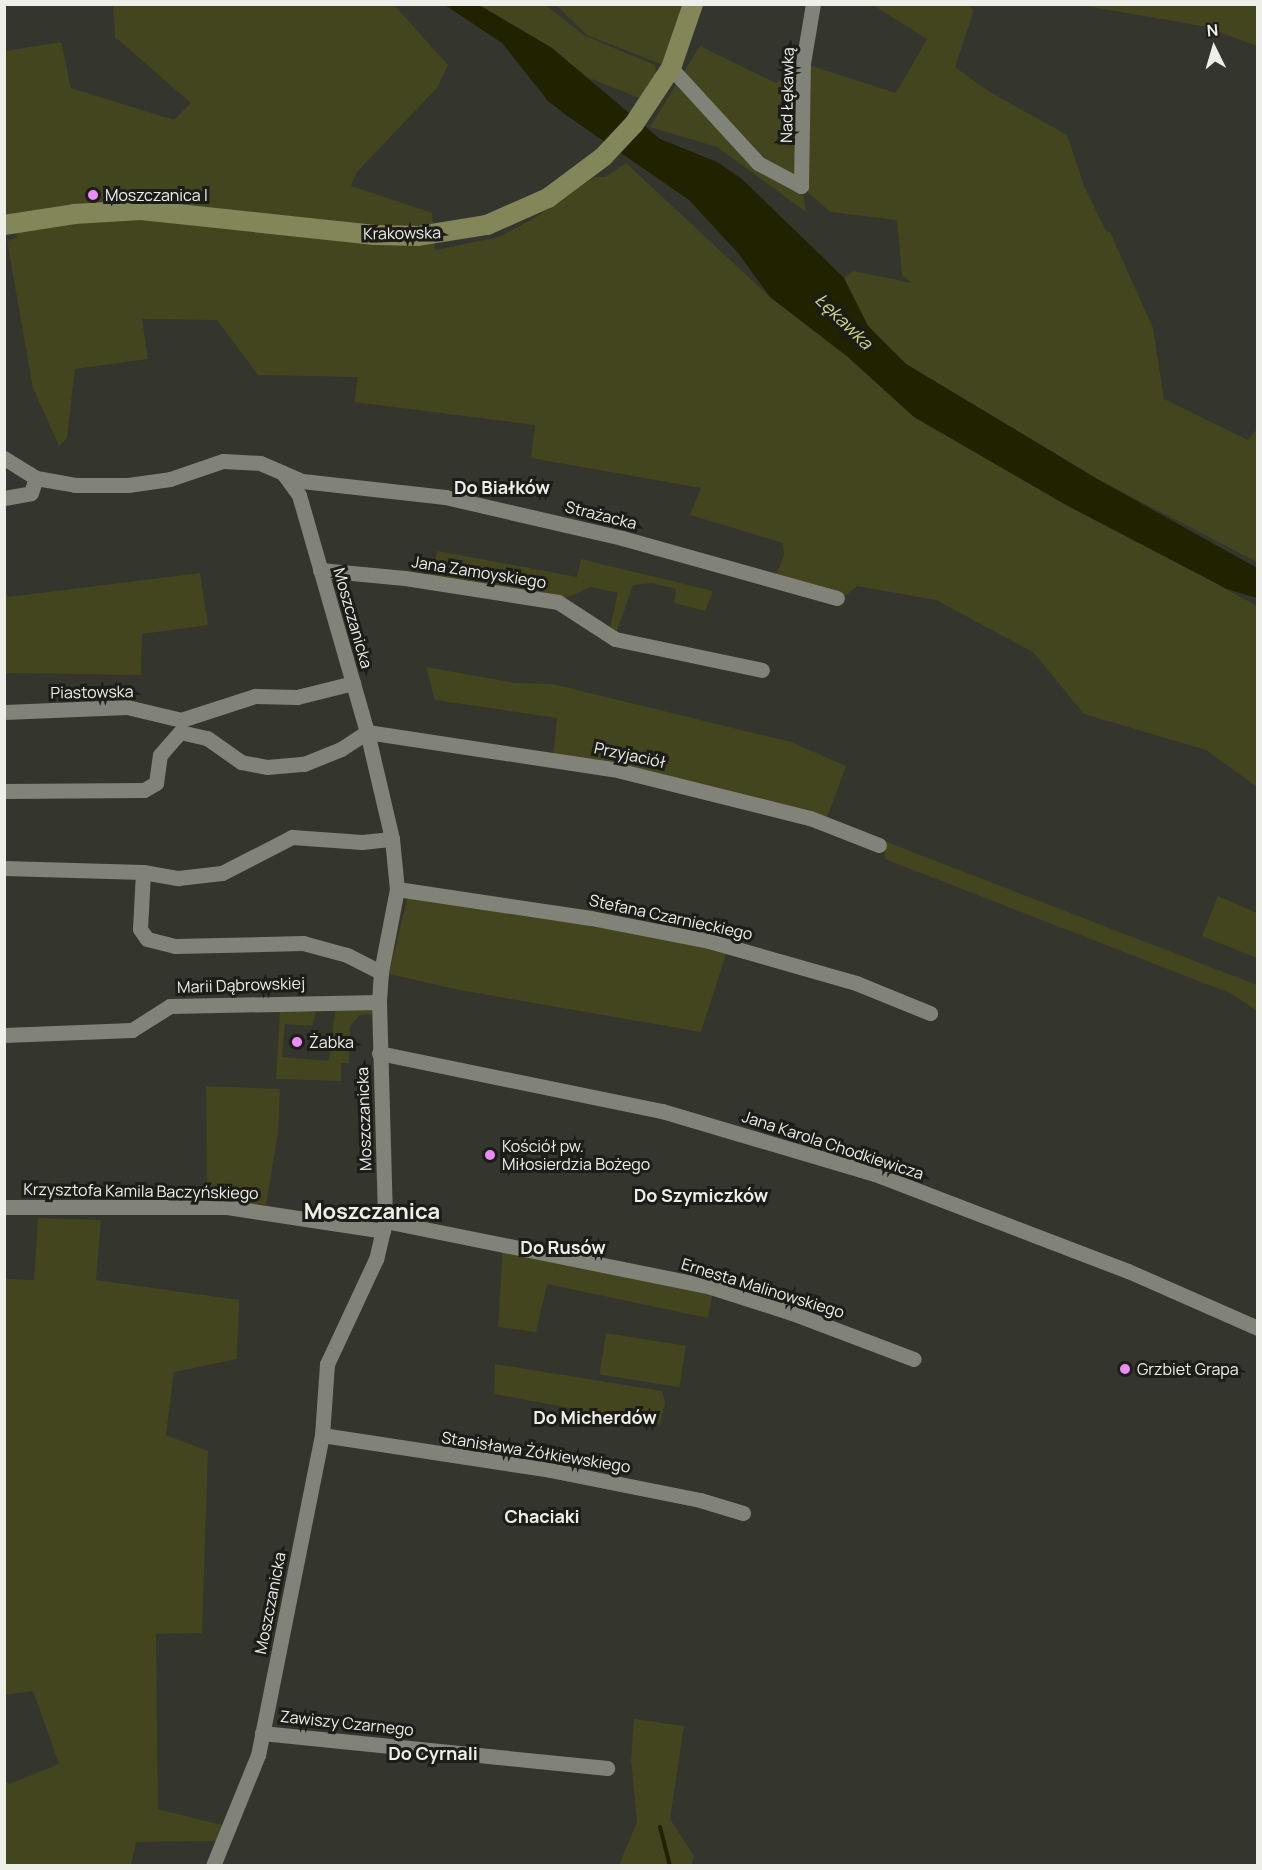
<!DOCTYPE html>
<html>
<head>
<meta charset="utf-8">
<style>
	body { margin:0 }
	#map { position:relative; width:1262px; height:1870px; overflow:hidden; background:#34352d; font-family:Manrope,sans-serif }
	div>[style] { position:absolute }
	.green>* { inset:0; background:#42451e; transform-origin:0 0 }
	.water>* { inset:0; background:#202200 }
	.stream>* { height:4px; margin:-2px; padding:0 2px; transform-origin:2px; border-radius:2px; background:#202200 }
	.minor>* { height:15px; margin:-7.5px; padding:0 7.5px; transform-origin:7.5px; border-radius:7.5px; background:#818379 }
	.major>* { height:20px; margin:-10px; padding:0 10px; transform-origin:10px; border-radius:10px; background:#828659 }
	.dots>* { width:16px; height:16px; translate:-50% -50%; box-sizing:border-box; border:3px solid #1c1c18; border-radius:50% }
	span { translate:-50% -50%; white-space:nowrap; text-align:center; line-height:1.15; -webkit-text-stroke:6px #1c1c18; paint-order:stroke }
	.street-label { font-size:16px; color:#eeefe9 }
	.poi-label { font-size:16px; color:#eeefe9 }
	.left { translate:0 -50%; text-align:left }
	.water-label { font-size:18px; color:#cdd488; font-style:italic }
	.neighbourhood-label { font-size:18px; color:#eeefe9; font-weight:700 }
	.district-label { font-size:22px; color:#eeefe9; font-weight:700 }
	.frame { position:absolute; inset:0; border:6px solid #eeefe9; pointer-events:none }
	.north { position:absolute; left:1184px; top:18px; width:60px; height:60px; -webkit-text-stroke:4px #1c1c18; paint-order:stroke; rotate:355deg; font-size:16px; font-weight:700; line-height:24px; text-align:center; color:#eeefe9 }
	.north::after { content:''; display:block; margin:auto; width:21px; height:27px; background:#eeefe9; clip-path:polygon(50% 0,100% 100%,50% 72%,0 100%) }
</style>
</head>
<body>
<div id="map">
	<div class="green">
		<div style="clip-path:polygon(113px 5px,394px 5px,448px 65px,437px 88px,357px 172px,351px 186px,432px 213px,435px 250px,499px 237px,538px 216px,594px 177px,605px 177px,626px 163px,770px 297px,848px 357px,914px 417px,1257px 606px,1257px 787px,1206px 750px,1084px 714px,1033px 652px,936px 600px,857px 586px,843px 598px,775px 577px,784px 555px,783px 543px,690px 515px,701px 488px,531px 458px,535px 425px,354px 402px,358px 377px,258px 375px,217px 320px,142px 319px,148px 359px,75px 369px,67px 438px,59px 446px,33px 388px,7px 241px,17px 238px,14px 224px,5px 225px,5px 51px,61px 42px,71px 88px,174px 120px,191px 103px,115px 37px)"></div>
		<div style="clip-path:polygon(479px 5px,546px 5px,585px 36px,655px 65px,656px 76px,644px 100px,582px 75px,552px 48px)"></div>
		<div style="clip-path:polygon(556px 5px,693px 5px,671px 68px,587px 35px)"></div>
		<div style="clip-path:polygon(873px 5px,967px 5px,974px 10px,955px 67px,990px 92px,1067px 135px,1084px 186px,1106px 231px,1110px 232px,1153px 328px,1164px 399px,1248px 440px,1257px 429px,1257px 562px,1099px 480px,906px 364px,868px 326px,844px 278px,853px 271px,912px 283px,902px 275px,897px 220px,830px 212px,802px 187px,806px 212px,717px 147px,650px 127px,700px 46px,776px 83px,803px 63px,896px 93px,927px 39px)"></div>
		<div style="clip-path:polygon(1080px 5px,1257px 5px,1257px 46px,1202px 26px)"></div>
		<div style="clip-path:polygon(438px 551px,577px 577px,581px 559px,713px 591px,705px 611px,674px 603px,676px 589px,652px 583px,633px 585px,616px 634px,609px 632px,618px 593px,591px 587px,561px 600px,426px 581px)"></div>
		<div style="clip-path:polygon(200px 573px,208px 625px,142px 634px,141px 675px,5px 673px,5px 589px,8px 597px)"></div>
		<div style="clip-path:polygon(426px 667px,515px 683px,553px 684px,791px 742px,846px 766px,827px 818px,553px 756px,557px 718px,435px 700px)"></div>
		<div style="clip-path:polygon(884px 841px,1257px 985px,1257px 1011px,1232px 994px,885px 859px)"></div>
		<div style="clip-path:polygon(408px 896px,728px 948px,701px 1032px,459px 990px,389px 974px)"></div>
		<div style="clip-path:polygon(1218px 896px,1257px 913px,1257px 958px,1202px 936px)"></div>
		<div style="clip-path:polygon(280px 1008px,316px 1012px,312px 1026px,285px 1024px,282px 1057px,329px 1061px,335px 1012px,338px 1008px,372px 1009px,372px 1014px,360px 1015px,350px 1026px,349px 1063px,341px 1063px,341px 1081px,276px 1079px)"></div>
		<div style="clip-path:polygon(206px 1086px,280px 1089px,278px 1133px,266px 1205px,207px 1198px)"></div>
		<div style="clip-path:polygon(38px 1218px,101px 1220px,96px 1280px,239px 1300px,237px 1359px,174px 1372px,166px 1435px,208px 1451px,202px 1633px,156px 1634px,158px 1809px,230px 1827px,223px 1841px,136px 1842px,131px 1865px,5px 1865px,4px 1780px,9px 1784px,59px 1764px,33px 1691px,5px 1695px,5px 1279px,34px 1280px)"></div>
		<div style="clip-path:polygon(503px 1244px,713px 1291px,708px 1318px,547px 1284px,536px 1332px,498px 1327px)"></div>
		<div style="left:606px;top:1333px;width:81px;height:42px;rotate:9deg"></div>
		<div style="clip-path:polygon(495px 1364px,662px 1391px,665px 1403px,660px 1425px,494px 1394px)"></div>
		<div style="clip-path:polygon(634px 1719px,684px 1726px,670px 1819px,694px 1856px,692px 1865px,619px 1865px,637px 1822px,631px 1759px)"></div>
	</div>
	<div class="water">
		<div style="clip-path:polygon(445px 5px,479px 5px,552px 48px,660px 139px,717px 162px,742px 179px,844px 278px,868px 326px,906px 364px,1099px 480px,1257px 568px,1257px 598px,1227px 589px,1066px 505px,914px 417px,848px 357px,770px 297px,738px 253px,689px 200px,566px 115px,548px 101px,502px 43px)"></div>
	</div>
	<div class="stream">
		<div style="left:660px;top:1827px;width:40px;rotate:75.6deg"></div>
	</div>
	<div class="minor">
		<div style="left:671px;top:68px;width:129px;rotate:47.5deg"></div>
		<div style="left:758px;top:163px;width:49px;rotate:28.1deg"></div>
		<div style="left:801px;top:186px;width:123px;rotate:-89.1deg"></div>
		<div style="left:803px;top:63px;width:60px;rotate:-80.4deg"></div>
		<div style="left:4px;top:458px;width:38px;rotate:32deg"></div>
		<div style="left:36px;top:478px;width:40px;rotate:10deg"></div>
		<div style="left:75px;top:485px;width:53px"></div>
		<div style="left:128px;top:485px;width:42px;rotate:-8.1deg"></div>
		<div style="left:170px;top:479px;width:56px;rotate:-18.8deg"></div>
		<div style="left:223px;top:461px;width:37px;rotate:3deg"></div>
		<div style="left:260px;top:463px;width:25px;rotate:23deg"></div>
		<div style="left:283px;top:473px;width:27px;rotate:54deg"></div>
		<div style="left:299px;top:495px;width:247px;rotate:74deg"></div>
		<div style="left:367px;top:732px;width:110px;rotate:76.8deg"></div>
		<div style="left:392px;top:839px;width:50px;rotate:84.3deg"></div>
		<div style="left:397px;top:889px;width:85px;rotate:100.9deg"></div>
		<div style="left:381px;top:972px;width:30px;rotate:94deg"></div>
		<div style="left:379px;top:1002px;width:219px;rotate:88.4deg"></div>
		<div style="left:385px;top:1221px;width:39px;rotate:103deg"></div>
		<div style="left:376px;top:1259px;width:116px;rotate:115deg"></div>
		<div style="left:327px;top:1364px;width:71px;rotate:94deg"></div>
		<div style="left:322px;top:1435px;width:326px;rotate:101.3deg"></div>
		<div style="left:258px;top:1755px;width:120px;rotate:112.1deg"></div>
		<div style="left:283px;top:473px;width:21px;rotate:23deg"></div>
		<div style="left:302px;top:481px;width:144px;rotate:6.4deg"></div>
		<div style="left:445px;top:497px;width:182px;rotate:13deg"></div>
		<div style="left:622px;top:538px;width:223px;rotate:15.6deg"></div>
		<div style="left:4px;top:498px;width:27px;rotate:-10deg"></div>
		<div style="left:31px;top:493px;width:16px;rotate:-72deg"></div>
		<div style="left:320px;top:570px;width:85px;rotate:5.4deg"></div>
		<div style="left:405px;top:578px;width:155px;rotate:8.9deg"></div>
		<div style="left:558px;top:602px;width:68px;rotate:33deg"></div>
		<div style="left:615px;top:639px;width:150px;rotate:11.9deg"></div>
		<div style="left:4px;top:712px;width:123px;rotate:-2.3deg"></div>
		<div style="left:127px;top:707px;width:56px;rotate:13.5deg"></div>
		<div style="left:181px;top:720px;width:78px;rotate:-18deg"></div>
		<div style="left:255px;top:696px;width:42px;rotate:1.4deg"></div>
		<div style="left:297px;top:697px;width:58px;rotate:-14deg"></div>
		<div style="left:4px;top:791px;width:140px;rotate:-0.4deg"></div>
		<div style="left:144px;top:790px;width:14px;rotate:-30deg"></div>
		<div style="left:156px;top:783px;width:28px;rotate:-82deg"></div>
		<div style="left:160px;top:755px;width:30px;rotate:-49deg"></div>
		<div style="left:180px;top:732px;width:28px;rotate:13deg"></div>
		<div style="left:207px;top:738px;width:42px;rotate:35.2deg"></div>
		<div style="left:241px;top:762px;width:26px;rotate:11deg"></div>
		<div style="left:267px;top:767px;width:37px;rotate:-5deg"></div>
		<div style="left:304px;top:764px;width:40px;rotate:-22deg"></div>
		<div style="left:341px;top:749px;width:31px;rotate:-33deg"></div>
		<div style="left:367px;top:732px;width:249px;rotate:8.6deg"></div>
		<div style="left:613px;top:769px;width:203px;rotate:14deg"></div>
		<div style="left:810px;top:818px;width:74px;rotate:21.4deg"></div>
		<div style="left:4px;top:868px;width:139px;rotate:1.6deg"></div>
		<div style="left:143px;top:872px;width:36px;rotate:10deg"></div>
		<div style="left:178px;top:878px;width:44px;rotate:-6.5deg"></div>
		<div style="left:222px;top:873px;width:79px;rotate:-27.2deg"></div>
		<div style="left:292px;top:837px;width:70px;rotate:4.1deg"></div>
		<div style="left:362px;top:842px;width:30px;rotate:-6deg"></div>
		<div style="left:143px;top:872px;width:57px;rotate:93deg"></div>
		<div style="left:140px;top:929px;width:12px;rotate:55deg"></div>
		<div style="left:147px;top:939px;width:29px;rotate:14deg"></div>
		<div style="left:175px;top:946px;width:128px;rotate:-1.3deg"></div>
		<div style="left:303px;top:943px;width:46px;rotate:15.3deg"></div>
		<div style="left:347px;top:955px;width:38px;rotate:27deg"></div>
		<div style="left:397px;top:889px;width:196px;rotate:8.5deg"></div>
		<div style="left:591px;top:918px;width:120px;rotate:11deg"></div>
		<div style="left:709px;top:941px;width:153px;rotate:15.9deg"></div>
		<div style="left:856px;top:983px;width:80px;rotate:22.1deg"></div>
		<div style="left:4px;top:1035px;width:128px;rotate:-2.2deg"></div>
		<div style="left:132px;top:1030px;width:45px;rotate:-32.3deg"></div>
		<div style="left:170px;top:1006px;width:209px;rotate:-1.1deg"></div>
		<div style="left:379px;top:1053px;width:289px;rotate:11.6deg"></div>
		<div style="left:662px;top:1111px;width:222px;rotate:16.5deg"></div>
		<div style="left:875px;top:1174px;width:271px;rotate:21deg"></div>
		<div style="left:1128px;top:1271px;width:142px;rotate:23.7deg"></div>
		<div style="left:4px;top:1207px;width:223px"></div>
		<div style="left:227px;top:1207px;width:158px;rotate:8.7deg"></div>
		<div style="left:385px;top:1221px;width:333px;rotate:11.4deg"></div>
		<div style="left:711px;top:1287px;width:85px;rotate:17.8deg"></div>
		<div style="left:792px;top:1313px;width:130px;rotate:20.7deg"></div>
		<div style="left:322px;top:1435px;width:231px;rotate:8.7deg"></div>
		<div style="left:550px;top:1470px;width:153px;rotate:11.3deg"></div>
		<div style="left:700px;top:1500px;width:45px;rotate:16.8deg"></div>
		<div style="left:262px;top:1733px;width:347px;rotate:5.8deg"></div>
	</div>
	<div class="major">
		<div style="left:4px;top:225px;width:71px;rotate:-8.9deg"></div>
		<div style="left:74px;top:214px;width:67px;rotate:-3.4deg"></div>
		<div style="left:141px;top:210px;width:235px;rotate:6.1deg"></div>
		<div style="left:375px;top:235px;width:43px;rotate:1.3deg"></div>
		<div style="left:418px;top:236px;width:70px;rotate:-9.1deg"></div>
		<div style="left:487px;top:225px;width:67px;rotate:-23.9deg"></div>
		<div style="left:548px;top:198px;width:69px;rotate:-36.7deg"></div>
		<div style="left:603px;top:157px;width:45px;rotate:-46.8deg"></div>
		<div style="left:634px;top:124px;width:67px;rotate:-56.5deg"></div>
		<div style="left:671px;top:68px;width:68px;rotate:-71deg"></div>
	</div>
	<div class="dots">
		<div style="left:93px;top:195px;background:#ed8cf9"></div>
		<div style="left:297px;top:1042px;background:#ed8cf9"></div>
		<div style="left:490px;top:1155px;background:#ed8cf9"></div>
		<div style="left:1125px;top:1369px;background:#ed8cf9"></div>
	</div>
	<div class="street-label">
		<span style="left:787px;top:95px;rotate:-89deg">Nad Łękawką</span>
		<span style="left:402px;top:233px;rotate:-1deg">Krakowska</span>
		<span style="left:601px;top:515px;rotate:14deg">Strażacka</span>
		<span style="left:479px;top:572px;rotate:9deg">Jana Zamoyskiego</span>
		<span style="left:353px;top:618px;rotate:74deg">Moszczanicka</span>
		<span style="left:92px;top:692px;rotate:-1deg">Piastowska</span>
		<span style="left:630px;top:755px;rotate:12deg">Przyjaciół</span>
		<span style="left:671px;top:917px;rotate:12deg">Stefana Czarnieckiego</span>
		<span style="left:241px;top:985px;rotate:-2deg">Marii Dąbrowskiej</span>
		<span style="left:364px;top:1119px;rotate:-92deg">Moszczanicka</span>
		<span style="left:833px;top:1145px;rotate:18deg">Jana Karola Chodkiewicza</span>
		<span style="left:141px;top:1191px;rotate:1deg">Krzysztofa Kamila Baczyńskiego</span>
		<span style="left:763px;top:1288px;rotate:17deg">Ernesta Malinowskiego</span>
		<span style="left:536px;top:1452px;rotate:9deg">Stanisława Żółkiewskiego</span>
		<span style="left:270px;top:1603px;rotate:-79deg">Moszczanicka</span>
		<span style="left:347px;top:1723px;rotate:6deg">Zawiszy Czarnego</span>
	</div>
	<div class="poi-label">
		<span class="left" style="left:105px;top:195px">Moszczanica I</span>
		<span class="left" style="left:309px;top:1042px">Żabka</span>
		<span class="left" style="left:502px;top:1155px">Kościół pw.<br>Miłosierdzia Bożego</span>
		<span class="left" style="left:1137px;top:1369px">Grzbiet Grapa</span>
	</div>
	<div class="water-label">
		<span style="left:844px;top:321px;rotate:44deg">Łękawka</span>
	</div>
	<div class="neighbourhood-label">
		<span style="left:502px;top:487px">Do Białków</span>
		<span style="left:701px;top:1195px">Do Szymiczków</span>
		<span style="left:563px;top:1247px">Do Rusów</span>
		<span style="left:595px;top:1417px">Do Micherdów</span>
		<span style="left:542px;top:1516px">Chaciaki</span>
		<span style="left:433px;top:1753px">Do Cyrnali</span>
	</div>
	<div class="district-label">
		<span style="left:372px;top:1212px">Moszczanica</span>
	</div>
	<div class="frame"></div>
	<div class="north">N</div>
</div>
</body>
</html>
